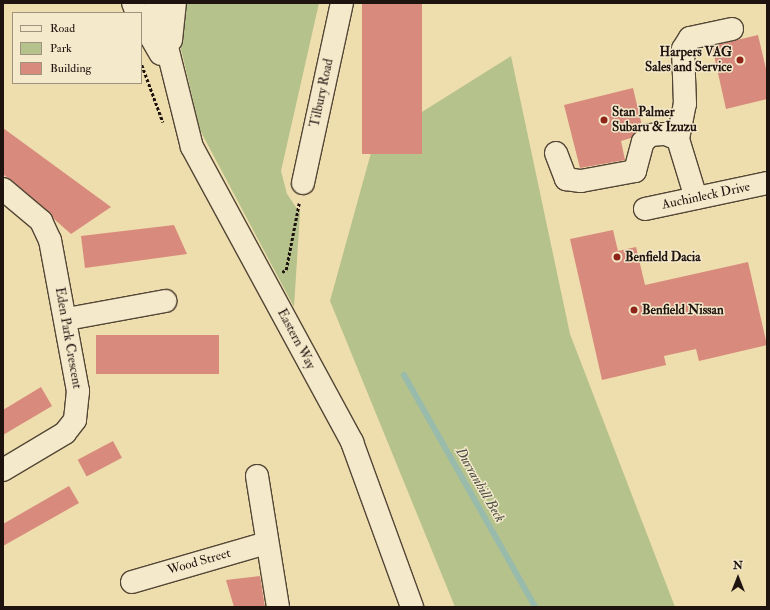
<!DOCTYPE html>
<html>
<head>
<meta charset="utf-8">
<style>
	body { margin:0 }
	#map { position:relative; width:770px; height:610px; overflow:hidden; background:#eeddad; font-family:"IM FELL Double Pica",serif }
	div>[style] { position:absolute }
	.green>* { inset:0; background:#b6c28b }
	.stream>* { height:6px; margin:-3px; padding:0 3px; transform-origin:3px; border-radius:3px; background:#99bbac }
	.building>* { inset:0; background:#d88a7c; transform-origin:0 0 }
	.path>* { height:2.5px; margin-top:-1.25px; transform-origin:0; background:repeating-linear-gradient(90deg,#1f130f 0 3px,transparent 0 5px) }
	.roads { filter:drop-shadow(1px 0 #534636) drop-shadow(-1px 0 #534636) drop-shadow(0 1px #534636) drop-shadow(0 -1px #534636) }
	.minor>* { height:22px; margin:-11px; padding:0 11px; transform-origin:11px; border-radius:11px; background:#f4e9ca }
	.dots>* { width:11px; height:11px; translate:-50% -50%; box-sizing:border-box; border:2px solid #f4e9ca; border-radius:50% }
	span { translate:-50% -50%; white-space:nowrap; text-align:center; line-height:1.15; -webkit-text-stroke:3px #f4e9ca; paint-order:stroke }
	.poi-label { font-size:13px; color:#1f130f; font-weight:700 }
	.right { translate:-100% -50%; text-align:right }
	.left { translate:0 -50%; text-align:left }
	.street-label { font-size:13px; color:#1f130f }
	.water-label { font-size:14px; color:#4a4e46; font-style:italic }
	.frame { position:absolute; inset:0; border:4px solid #1f130f; pointer-events:none }
	.legend { position:absolute; left:12px; top:12px; width:130px; height:72px; box-sizing:border-box; background:#f4e9ca; border:1px solid #9f937f; margin:0; padding:5px 7px; list-style:none; font-size:12px; color:#1f130f }
	.legend li { display:flex; align-items:center; gap:8px; height:20px }
	.legend b { width:20px; border:1px solid #9f937f }
	.north { position:absolute; left:718px; top:558px; width:40px; height:40px; -webkit-text-stroke:3px #f4e9ca; paint-order:stroke; rotate:0deg; font-size:11px; font-weight:700; line-height:16px; text-align:center; color:#1f130f }
	.north::after { content:''; display:block; margin:auto; width:14px; height:18px; background:#1f130f; clip-path:polygon(50% 0,100% 100%,50% 72%,0 100%) }
</style>
</head>
<body>
<div id="map">
	<div class="green">
		<div style="clip-path:polygon(181px 3px,319px 3px,281px 171px,287px 194px,300px 213px,294px 307px,200px 130px,177px 32px)"></div>
		<div style="clip-path:polygon(511px 56px,570px 334px,675px 607px,455px 607px,330px 301px,374px 142px)"></div>
	</div>
	<div class="stream">
		<div style="left:404px;top:375px;width:266px;rotate:60.5deg"></div>
	</div>
	<div class="building">
		<div style="left:362px;top:3px;width:60px;height:151px"></div>
		<div style="clip-path:polygon(758px 35px,767px 73px,767px 99px,726px 109px,712px 46px)"></div>
		<div style="clip-path:polygon(633px 88px,642px 126px,631px 138px,621px 141px,625px 160px,580px 168px,564px 105px)"></div>
		<div style="clip-path:polygon(3px 128px,111px 207px,71px 234px,3px 174px)"></div>
		<div style="clip-path:polygon(174px 225px,187px 254px,85px 268px,81px 236px)"></div>
		<div style="clip-path:polygon(613px 230px,618px 251px,636px 247px,645px 285px,748px 262px,767px 345px,699px 361px,696px 349px,664px 356px,666px 365px,602px 380px,570px 239px)"></div>
		<div style="left:219px;top:335px;width:39px;height:123px;rotate:90deg"></div>
		<div style="clip-path:polygon(41px 387px,52px 406px,3px 435px,3px 410px)"></div>
		<div style="left:113px;top:441px;width:19px;height:40px;rotate:62deg"></div>
		<div style="clip-path:polygon(69px 486px,79px 503px,3px 546px,3px 524px)"></div>
		<div style="clip-path:polygon(260px 576px,265px 607px,234px 607px,226px 580px)"></div>
	</div>
	<div class="path">
		<div style="left:142px;top:65px;width:61px;rotate:69.8deg"></div>
		<div style="left:282px;top:272px;width:4px;rotate:-27deg"></div>
		<div style="left:286px;top:270px;width:68px;rotate:-79deg"></div>
	</div>
	<div class="roads">
		<div class="minor">
			<div style="left:133px;top:3px;width:11px;rotate:68deg"></div>
			<div style="left:156px;top:3px;width:148px;rotate:76deg"></div>
			<div style="left:192px;top:147px;width:336px;rotate:61.5deg"></div>
			<div style="left:352px;top:442px;width:176px;rotate:70deg"></div>
			<div style="left:141px;top:20px;width:39px;rotate:60deg"></div>
			<div style="left:171px;top:40px;width:37px;rotate:-84deg"></div>
			<div style="left:556px;top:153px;width:28px;rotate:69deg"></div>
			<div style="left:566px;top:179px;width:15px;rotate:8deg"></div>
			<div style="left:581px;top:181px;width:55px;rotate:-10.5deg"></div>
			<div style="left:635px;top:171px;width:30px;rotate:-75deg"></div>
			<div style="left:643px;top:142px;width:10px;rotate:-45deg"></div>
			<div style="left:650px;top:135px;width:16px;rotate:-4deg"></div>
			<div style="left:666px;top:134px;width:13px;rotate:23deg"></div>
			<div style="left:303px;top:183px;width:184px;rotate:-77.8deg"></div>
			<div style="left:3px;top:189px;width:50px;rotate:40.1deg"></div>
			<div style="left:41px;top:221px;width:21px;rotate:65deg"></div>
			<div style="left:50px;top:240px;width:154px;rotate:79.5deg"></div>
			<div style="left:78px;top:391px;width:29px;rotate:96deg"></div>
			<div style="left:75px;top:420px;width:16px;rotate:128deg"></div>
			<div style="left:65px;top:433px;width:72px;rotate:149.2deg"></div>
			<div style="left:696px;top:198px;width:62px;rotate:-107deg"></div>
			<div style="left:678px;top:139px;width:36px;rotate:-79deg"></div>
			<div style="left:685px;top:104px;width:55px;rotate:-92.1deg"></div>
			<div style="left:683px;top:49px;width:13px;rotate:-58deg"></div>
			<div style="left:690px;top:38px;width:43px;rotate:-12.1deg"></div>
			<div style="left:645px;top:209px;width:125px;rotate:-12deg"></div>
			<div style="left:67px;top:319px;width:100px;rotate:-10.4deg"></div>
			<div style="left:257px;top:476px;width:133px;rotate:80.9deg"></div>
			<div style="left:132px;top:582px;width:140px;rotate:-16.2deg"></div>
		</div>
	</div>
	<div class="dots">
		<div style="left:740px;top:60px;background:#8f2418"></div>
		<div style="left:604px;top:120px;background:#8f2418"></div>
		<div style="left:617px;top:257px;background:#8f2418"></div>
		<div style="left:634px;top:310px;background:#8f2418"></div>
	</div>
	<div class="poi-label">
		<span class="right" style="left:732px;top:60px">Harpers VAG<br>Sales and Service</span>
		<span class="left" style="left:612px;top:120px">Stan Palmer<br>Subaru &amp; Izuzu</span>
		<span class="left" style="left:625px;top:257px">Benfield Dacia</span>
		<span class="left" style="left:642px;top:310px">Benfield Nissan</span>
	</div>
	<div class="street-label">
		<span style="left:322px;top:93px;rotate:-78deg">Tilbury Road</span>
		<span style="left:706px;top:196px;rotate:-12deg">Auchinleck Drive</span>
		<span style="left:68px;top:338px;rotate:80deg">Eden Park Crescent</span>
		<span style="left:296px;top:339px;rotate:62deg">Eastern Way</span>
		<span style="left:199px;top:562px;rotate:-16deg">Wood Street</span>
	</div>
	<div class="water-label">
		<span style="left:480px;top:485px;rotate:60deg">Durranhill Beck</span>
	</div>
	<div class="frame"></div>
	<ul class="legend">
	<li><b style="height:5px;background:#f4e9ca"></b>Road</li>
	<li><b style="height:11px;background:#b6c28b"></b>Park</li>
	<li><b style="height:11px;background:#d88a7c"></b>Building</li>
	</ul>
	<div class="north">N</div>
</div>
</body>
</html>
